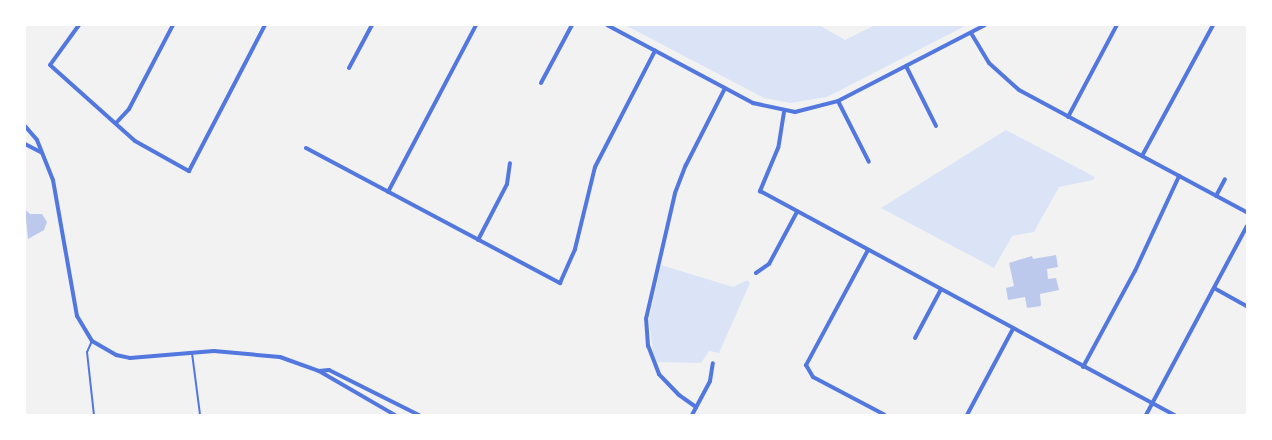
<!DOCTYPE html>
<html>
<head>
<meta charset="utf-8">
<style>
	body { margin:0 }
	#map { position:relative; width:1272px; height:440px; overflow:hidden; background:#f2f2f2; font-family:Inter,sans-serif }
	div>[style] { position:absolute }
	.green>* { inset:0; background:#dbe4f7 }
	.building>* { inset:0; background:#bdc9ec }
	.service>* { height:2px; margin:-1px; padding:0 1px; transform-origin:1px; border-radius:1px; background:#5277de }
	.minor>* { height:4px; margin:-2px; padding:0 2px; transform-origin:2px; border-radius:2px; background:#5277de }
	span { translate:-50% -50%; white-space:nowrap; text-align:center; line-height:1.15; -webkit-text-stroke:4px #fff; paint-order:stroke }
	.frame { position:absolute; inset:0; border:26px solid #fff; pointer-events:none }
</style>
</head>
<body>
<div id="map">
	<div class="green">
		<div style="clip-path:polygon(625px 25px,819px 25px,845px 40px,875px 25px,967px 25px,827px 97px,790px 103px,764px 98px)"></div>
		<div style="clip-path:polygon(1006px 130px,1095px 177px,1093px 180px,1059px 187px,1034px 232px,1012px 236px,994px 268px,881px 208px)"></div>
		<div style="clip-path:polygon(661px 265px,733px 287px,747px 280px,750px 283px,719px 353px,709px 351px,701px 363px,657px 362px,653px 352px,649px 320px)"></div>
	</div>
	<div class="building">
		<div style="clip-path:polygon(25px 209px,30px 214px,42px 214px,47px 222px,44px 230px,28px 239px)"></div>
		<div style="clip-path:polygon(1056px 255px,1058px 267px,1047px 269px,1048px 279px,1056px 278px,1059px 290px,1040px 294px,1041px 306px,1027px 308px,1025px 297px,1008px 300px,1006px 288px,1014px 286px,1009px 263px,1032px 256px,1033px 259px)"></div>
	</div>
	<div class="service">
		<div style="left:92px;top:341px;width:12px;rotate:114deg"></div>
		<div style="left:87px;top:352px;width:63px;rotate:83.7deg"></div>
		<div style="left:192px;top:353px;width:63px;rotate:82.6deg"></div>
	</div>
	<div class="minor">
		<div style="left:79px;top:25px;width:49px;rotate:125.9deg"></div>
		<div style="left:50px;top:65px;width:114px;rotate:41.8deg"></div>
		<div style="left:135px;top:141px;width:62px;rotate:29.1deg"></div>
		<div style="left:189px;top:171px;width:165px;rotate:-62.5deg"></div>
		<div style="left:607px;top:25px;width:166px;rotate:28.1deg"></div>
		<div style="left:753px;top:103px;width:43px;rotate:12.1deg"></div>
		<div style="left:795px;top:112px;width:44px;rotate:-14.3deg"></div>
		<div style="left:838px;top:101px;width:165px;rotate:-27.3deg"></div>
		<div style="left:971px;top:33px;width:35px;rotate:59deg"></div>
		<div style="left:989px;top:63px;width:40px;rotate:42deg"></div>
		<div style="left:1019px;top:90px;width:259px;rotate:28.2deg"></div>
		<div style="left:906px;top:66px;width:67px;rotate:63.4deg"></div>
		<div style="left:349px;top:68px;width:49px;rotate:-61.9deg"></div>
		<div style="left:541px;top:83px;width:66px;rotate:-61.9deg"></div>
		<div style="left:838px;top:101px;width:68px;rotate:63.1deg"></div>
		<div style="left:784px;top:112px;width:36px;rotate:99deg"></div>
		<div style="left:778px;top:148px;width:47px;rotate:112.7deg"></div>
		<div style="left:760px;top:191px;width:471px;rotate:28.4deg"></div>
		<div style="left:1068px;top:117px;width:104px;rotate:-62deg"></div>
		<div style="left:116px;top:123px;width:19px;rotate:-47deg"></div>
		<div style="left:129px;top:109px;width:95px;rotate:-62.4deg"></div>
		<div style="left:25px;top:126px;width:18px;rotate:49deg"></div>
		<div style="left:37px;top:140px;width:43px;rotate:68.2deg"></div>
		<div style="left:53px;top:180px;width:138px;rotate:80deg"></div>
		<div style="left:77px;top:316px;width:29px;rotate:59deg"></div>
		<div style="left:92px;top:341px;width:28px;rotate:30deg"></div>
		<div style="left:116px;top:355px;width:14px;rotate:12deg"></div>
		<div style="left:130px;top:358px;width:84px;rotate:-4.8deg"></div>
		<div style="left:214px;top:351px;width:66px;rotate:5.2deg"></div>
		<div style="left:280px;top:357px;width:41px;rotate:19.7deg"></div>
		<div style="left:319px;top:371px;width:88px;rotate:30.1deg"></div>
		<div style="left:25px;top:144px;width:18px;rotate:27deg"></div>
		<div style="left:306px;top:148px;width:288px;rotate:28deg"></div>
		<div style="left:560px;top:283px;width:37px;rotate:-66deg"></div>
		<div style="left:575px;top:249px;width:84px;rotate:-76.3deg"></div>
		<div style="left:595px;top:167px;width:131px;rotate:-62.7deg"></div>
		<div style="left:1142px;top:156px;width:149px;rotate:-61.5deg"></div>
		<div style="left:388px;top:192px;width:189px;rotate:-62.2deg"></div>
		<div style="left:1216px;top:196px;width:19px;rotate:-62deg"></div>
		<div style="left:478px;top:240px;width:63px;rotate:-62.6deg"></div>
		<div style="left:507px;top:184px;width:21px;rotate:-82deg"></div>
		<div style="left:868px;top:250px;width:131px;rotate:118.3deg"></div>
		<div style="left:806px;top:365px;width:14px;rotate:60deg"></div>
		<div style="left:813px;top:377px;width:81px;rotate:27.8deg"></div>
		<div style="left:756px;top:273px;width:16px;rotate:-35deg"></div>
		<div style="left:769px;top:264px;width:59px;rotate:-61.7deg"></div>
		<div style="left:1214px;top:288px;width:38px;rotate:29deg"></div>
		<div style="left:915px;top:338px;width:55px;rotate:-62deg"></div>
		<div style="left:1083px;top:367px;width:109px;rotate:-61.6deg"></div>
		<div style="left:1135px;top:271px;width:105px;rotate:-65.1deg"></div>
		<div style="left:319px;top:371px;width:10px;rotate:-6deg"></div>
		<div style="left:329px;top:370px;width:101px;rotate:26.6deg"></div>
		<div style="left:696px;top:407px;width:21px;rotate:-145deg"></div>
		<div style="left:679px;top:395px;width:29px;rotate:-134deg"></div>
		<div style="left:659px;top:374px;width:30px;rotate:-111deg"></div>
		<div style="left:648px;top:346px;width:27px;rotate:-94deg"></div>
		<div style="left:646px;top:319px;width:129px;rotate:-77deg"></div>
		<div style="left:675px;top:193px;width:30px;rotate:-69deg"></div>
		<div style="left:686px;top:165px;width:86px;rotate:-63.1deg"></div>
		<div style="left:692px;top:415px;width:38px;rotate:-62deg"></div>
		<div style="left:710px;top:381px;width:18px;rotate:-81deg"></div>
		<div style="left:967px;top:415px;width:98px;rotate:-61.9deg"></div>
		<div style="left:1146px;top:415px;width:214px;rotate:-61.9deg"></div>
	</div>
	<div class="frame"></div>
</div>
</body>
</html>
